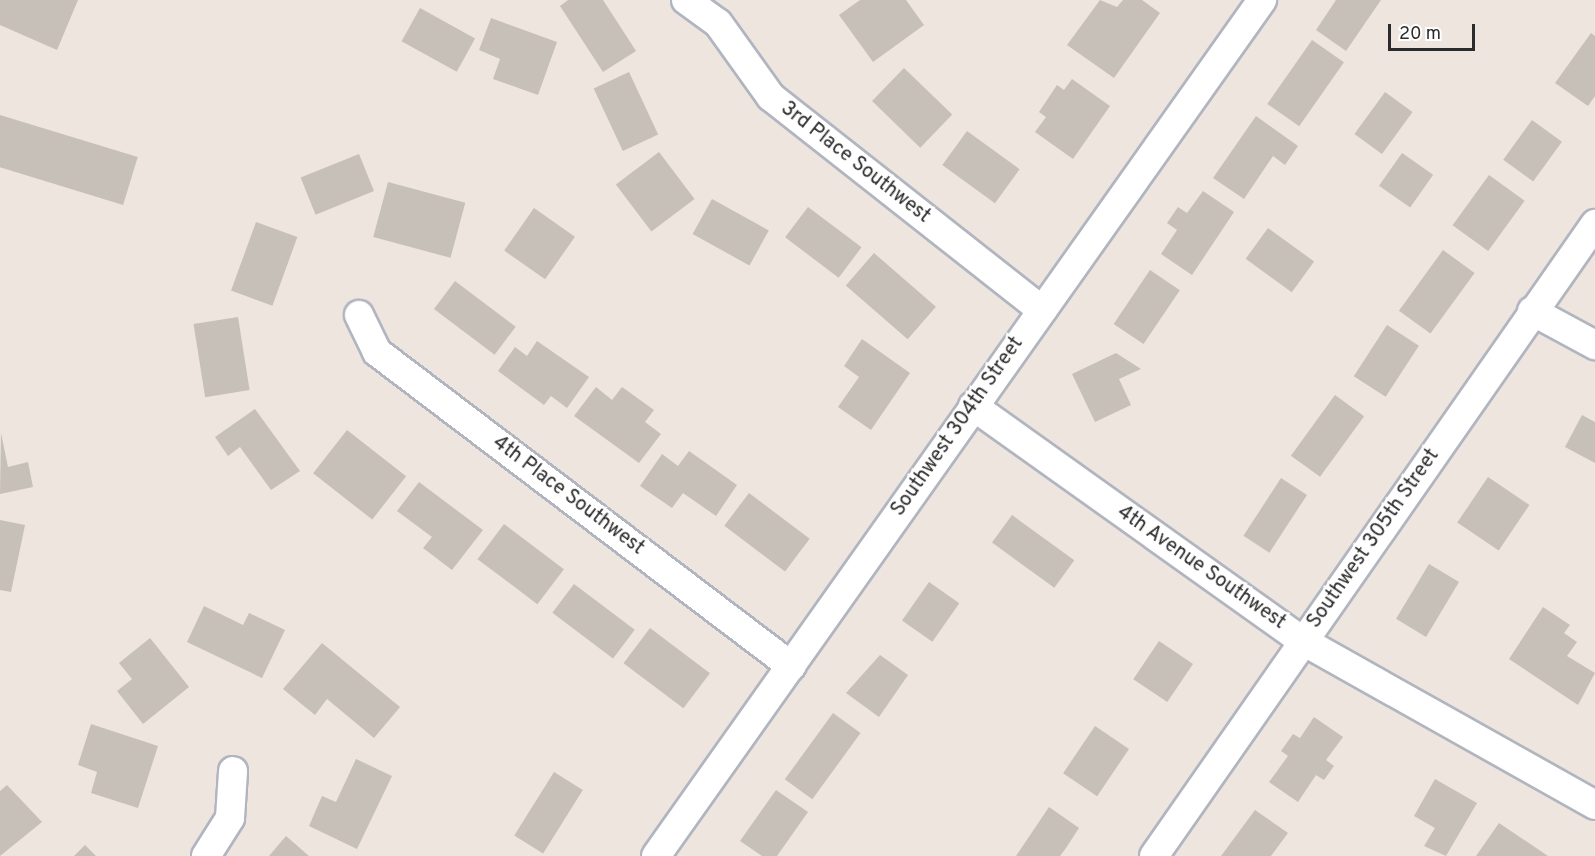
<!DOCTYPE html>
<html>
<head>
<meta charset="utf-8">
<style>
	body { margin:0 }
	#map { position:relative; width:1595px; height:856px; overflow:hidden; background:#ede5de; font-family:Overpass,sans-serif }
	div>[style] { position:absolute }
	.building>* { inset:0; background:#c6c0b9; transform-origin:0 0 }
	.roads { filter:drop-shadow(2px 0 #b1b5bf) drop-shadow(-2px 0 #b1b5bf) drop-shadow(0 2px #b1b5bf) drop-shadow(0 -2px #b1b5bf) }
	.street>* { height:28px; margin:-14px; padding:0 14px; transform-origin:14px; border-radius:14px; background:#fff }
	span { translate:-50% -50%; white-space:nowrap; text-align:center; line-height:1.15; -webkit-text-stroke:4.5px #fff; paint-order:stroke }
	.street-label { font-size:20px; color:#2b2b2b }
	.scale { position:absolute; left:1388px; top:24px; width:87px; height:27px; box-sizing:border-box; border:3px solid #2b2b2b; border-top:0; padding-left:8px; font-size:18px; line-height:21px; white-space:nowrap; color:#2b2b2b; -webkit-text-stroke:4px #fff; paint-order:stroke }
</style>
</head>
<body>
<div id="map">
	<div class="building">
		<div style="clip-path:polygon(0 0,78px 0,57px 50px,0 25px)"></div>
		<div style="clip-path:polygon(568px 0,603px 0,636px 51px,603px 72px,560px 6px)"></div>
		<div style="clip-path:polygon(860px 0,906px 0,924px 25px,873px 62px,839px 15px)"></div>
		<div style="clip-path:polygon(1100px 0,1117px 7px,1123px 0,1142px 0,1160px 13px,1114px 78px,1067px 45px)"></div>
		<div style="clip-path:polygon(1336px 0,1381px 0,1346px 51px,1316px 30px)"></div>
		<div style="left:420px;top:8px;width:63px;height:38px;rotate:29deg"></div>
		<div style="clip-path:polygon(491px 18px,557px 42px,538px 95px,493px 79px,500px 59px,479px 50px)"></div>
		<div style="clip-path:polygon(1591px 33px,1595px 36px,1595px 96px,1588px 106px,1555px 83px)"></div>
		<div style="left:1312px;top:40px;width:39px;height:78px;rotate:35deg"></div>
		<div style="left:904px;top:68px;width:67px;height:46px;rotate:44deg"></div>
		<div style="left:629px;top:72px;width:69px;height:39px;rotate:65deg"></div>
		<div style="clip-path:polygon(1072px 79px,1110px 106px,1073px 159px,1035px 132px,1046px 117px,1039px 112px,1057px 85px,1064px 90px)"></div>
		<div style="left:1385px;top:92px;width:34px;height:52px;rotate:36deg"></div>
		<div style="left:0;top:115px;width:144px;height:50px;rotate:17deg"></div>
		<div style="clip-path:polygon(1256px 116px,1298px 146px,1285px 165px,1273px 156px,1244px 199px,1213px 178px)"></div>
		<div style="left:1532px;top:120px;width:37px;height:49px;rotate:36deg"></div>
		<div style="left:967px;top:131px;width:65px;height:42px;rotate:36deg"></div>
		<div style="left:659px;top:152px;width:59px;height:54px;rotate:53deg"></div>
		<div style="left:1402px;top:153px;width:38px;height:40px;rotate:35deg"></div>
		<div style="left:359px;top:154px;width:40px;height:63px;rotate:68deg"></div>
		<div style="left:1489px;top:175px;width:44px;height:62px;rotate:36deg"></div>
		<div style="left:388px;top:182px;width:80px;height:57px;rotate:15deg"></div>
		<div style="clip-path:polygon(1203px 191px,1234px 212px,1192px 275px,1161px 254px,1177px 230px,1167px 223px,1178px 207px,1187px 213px)"></div>
		<div style="left:712px;top:199px;width:65px;height:40px;rotate:29deg"></div>
		<div style="left:808px;top:207px;width:67px;height:38px;rotate:37deg"></div>
		<div style="left:534px;top:208px;width:50px;height:52px;rotate:35deg"></div>
		<div style="left:256px;top:222px;width:44px;height:73px;rotate:20deg"></div>
		<div style="left:1268px;top:228px;width:57px;height:38px;rotate:36deg"></div>
		<div style="left:1443px;top:250px;width:39px;height:75px;rotate:36deg"></div>
		<div style="left:874px;top:253px;width:82px;height:43px;rotate:41deg"></div>
		<div style="left:1150px;top:270px;width:36px;height:65px;rotate:34deg"></div>
		<div style="left:455px;top:281px;width:76px;height:35px;rotate:37deg"></div>
		<div style="left:238px;top:317px;width:74px;height:45px;rotate:81deg"></div>
		<div style="left:1387px;top:325px;width:38px;height:61px;rotate:33deg"></div>
		<div style="clip-path:polygon(862px 339px,910px 373px,871px 430px,838px 407px,859px 377px,844px 366px)"></div>
		<div style="clip-path:polygon(537px 341px,589px 377px,567px 408px,551px 396px,544px 405px,498px 371px,515px 347px,527px 356px)"></div>
		<div style="clip-path:polygon(1116px 353px,1141px 369px,1119px 379px,1131px 405px,1095px 422px,1072px 374px)"></div>
		<div style="clip-path:polygon(596px 387px,612px 400px,622px 387px,654px 410px,645px 422px,661px 434px,639px 463px,574px 416px)"></div>
		<div style="left:1335px;top:395px;width:36px;height:75px;rotate:36deg"></div>
		<div style="clip-path:polygon(255px 409px,300px 471px,271px 490px,240px 447px,228px 456px,215px 437px)"></div>
		<div style="clip-path:polygon(1582px 415px,1595px 422px,1595px 463px,1565px 447px)"></div>
		<div style="left:347px;top:430px;width:75px;height:55px;rotate:38deg"></div>
		<div style="clip-path:polygon(1px 433px,8px 467px,28px 462px,33px 487px,0 494px)"></div>
		<div style="clip-path:polygon(689px 451px,737px 485px,716px 516px,683px 493px,672px 508px,640px 486px,662px 454px,678px 466px)"></div>
		<div style="left:1488px;top:477px;width:50px;height:55px;rotate:34deg"></div>
		<div style="left:1281px;top:478px;width:31px;height:69px;rotate:33deg"></div>
		<div style="clip-path:polygon(419px 482px,483px 530px,452px 570px,423px 548px,432px 537px,397px 511px)"></div>
		<div style="left:749px;top:493px;width:76px;height:41px;rotate:37deg"></div>
		<div style="left:1012px;top:515px;width:77px;height:34px;rotate:36deg"></div>
		<div style="clip-path:polygon(0 520px,25px 525px,11px 592px,0 590px)"></div>
		<div style="left:504px;top:524px;width:75px;height:44px;rotate:37deg"></div>
		<div style="left:1429px;top:564px;width:35px;height:64px;rotate:31deg"></div>
		<div style="left:929px;top:582px;width:37px;height:47px;rotate:35deg"></div>
		<div style="left:574px;top:584px;width:76px;height:36px;rotate:37deg"></div>
		<div style="clip-path:polygon(204px 606px,243px 625px,249px 613px,285px 630px,262px 678px,187px 642px)"></div>
		<div style="clip-path:polygon(1543px 607px,1570px 625px,1564px 633px,1577px 642px,1567px 656px,1595px 673px,1578px 705px,1509px 659px)"></div>
		<div style="left:650px;top:628px;width:75px;height:44px;rotate:37deg"></div>
		<div style="clip-path:polygon(150px 638px,189px 687px,143px 724px,117px 691px,132px 679px,119px 663px)"></div>
		<div style="left:1159px;top:641px;width:41px;height:46px;rotate:34deg"></div>
		<div style="clip-path:polygon(322px 643px,400px 707px,374px 738px,327px 699px,315px 715px,283px 689px)"></div>
		<div style="clip-path:polygon(880px 655px,908px 675px,879px 717px,846px 693px)"></div>
		<div style="left:833px;top:713px;width:34px;height:82px;rotate:36deg"></div>
		<div style="clip-path:polygon(1314px 717px,1343px 737px,1326px 760px,1334px 766px,1324px 780px,1316px 775px,1298px 802px,1269px 782px,1288px 756px,1281px 751px,1293px 734px,1300px 738px)"></div>
		<div style="clip-path:polygon(91px 724px,158px 746px,138px 808px,91px 793px,97px 772px,78px 765px)"></div>
		<div style="left:1095px;top:726px;width:41px;height:57px;rotate:34deg"></div>
		<div style="clip-path:polygon(356px 759px,392px 776px,357px 849px,309px 826px,322px 796px,336px 802px)"></div>
		<div style="left:554px;top:772px;width:34px;height:75px;rotate:32deg"></div>
		<div style="clip-path:polygon(1435px 779px,1477px 803px,1446px 856px,1424px 846px,1435px 828px,1414px 816px)"></div>
		<div style="clip-path:polygon(7px 785px,42px 822px,0 856px,0 791px)"></div>
		<div style="clip-path:polygon(776px 790px,808px 812px,777px 856px,762px 856px,740px 841px)"></div>
		<div style="clip-path:polygon(1049px 807px,1079px 828px,1066px 848px,1060px 856px,1016px 856px)"></div>
		<div style="clip-path:polygon(1255px 810px,1288px 833px,1271px 856px,1221px 856px)"></div>
		<div style="clip-path:polygon(1499px 823px,1548px 856px,1476px 856px)"></div>
		<div style="clip-path:polygon(286px 836px,309px 856px,269px 856px)"></div>
		<div style="clip-path:polygon(85px 845px,96px 856px,74px 856px)"></div>
	</div>
	<div class="roads">
		<div class="street">
			<div style="left:686px;top:0;width:39px;rotate:36deg"></div>
			<div style="left:718px;top:23px;width:91px;rotate:54.4deg"></div>
			<div style="left:771px;top:97px;width:345px;rotate:38.2deg"></div>
			<div style="left:1532px;top:311px;width:72px;rotate:28.4deg"></div>
			<div style="left:359px;top:315px;width:41px;rotate:64.1deg"></div>
			<div style="left:377px;top:352px;width:520px;rotate:37.18deg"></div>
			<div style="left:973px;top:406px;width:405px;rotate:35.5deg"></div>
			<div style="left:1303px;top:641px;width:335px;rotate:29.3deg"></div>
			<div style="left:206px;top:856px;width:45px;rotate:-57.7deg"></div>
			<div style="left:230px;top:818px;width:47px;rotate:-86.3deg"></div>
			<div style="left:656px;top:856px;width:1049px;rotate:-54.7deg"></div>
			<div style="left:1154px;top:856px;width:771px;rotate:-55.09deg"></div>
		</div>
	</div>
	<div class="street-label">
		<span style="left:855px;top:163px;rotate:38deg">3rd Place Southwest</span>
		<span style="left:958px;top:427px;rotate:-55deg">Southwest 304th Street</span>
		<span style="left:568px;top:496px;rotate:37deg">4th Place Southwest</span>
		<span style="left:1374px;top:539px;rotate:-55deg">Southwest 305th Street</span>
		<span style="left:1201px;top:568px;rotate:35deg">4th Avenue Southwest</span>
	</div>
	<div class="scale">20 m</div>
</div>
</body>
</html>
